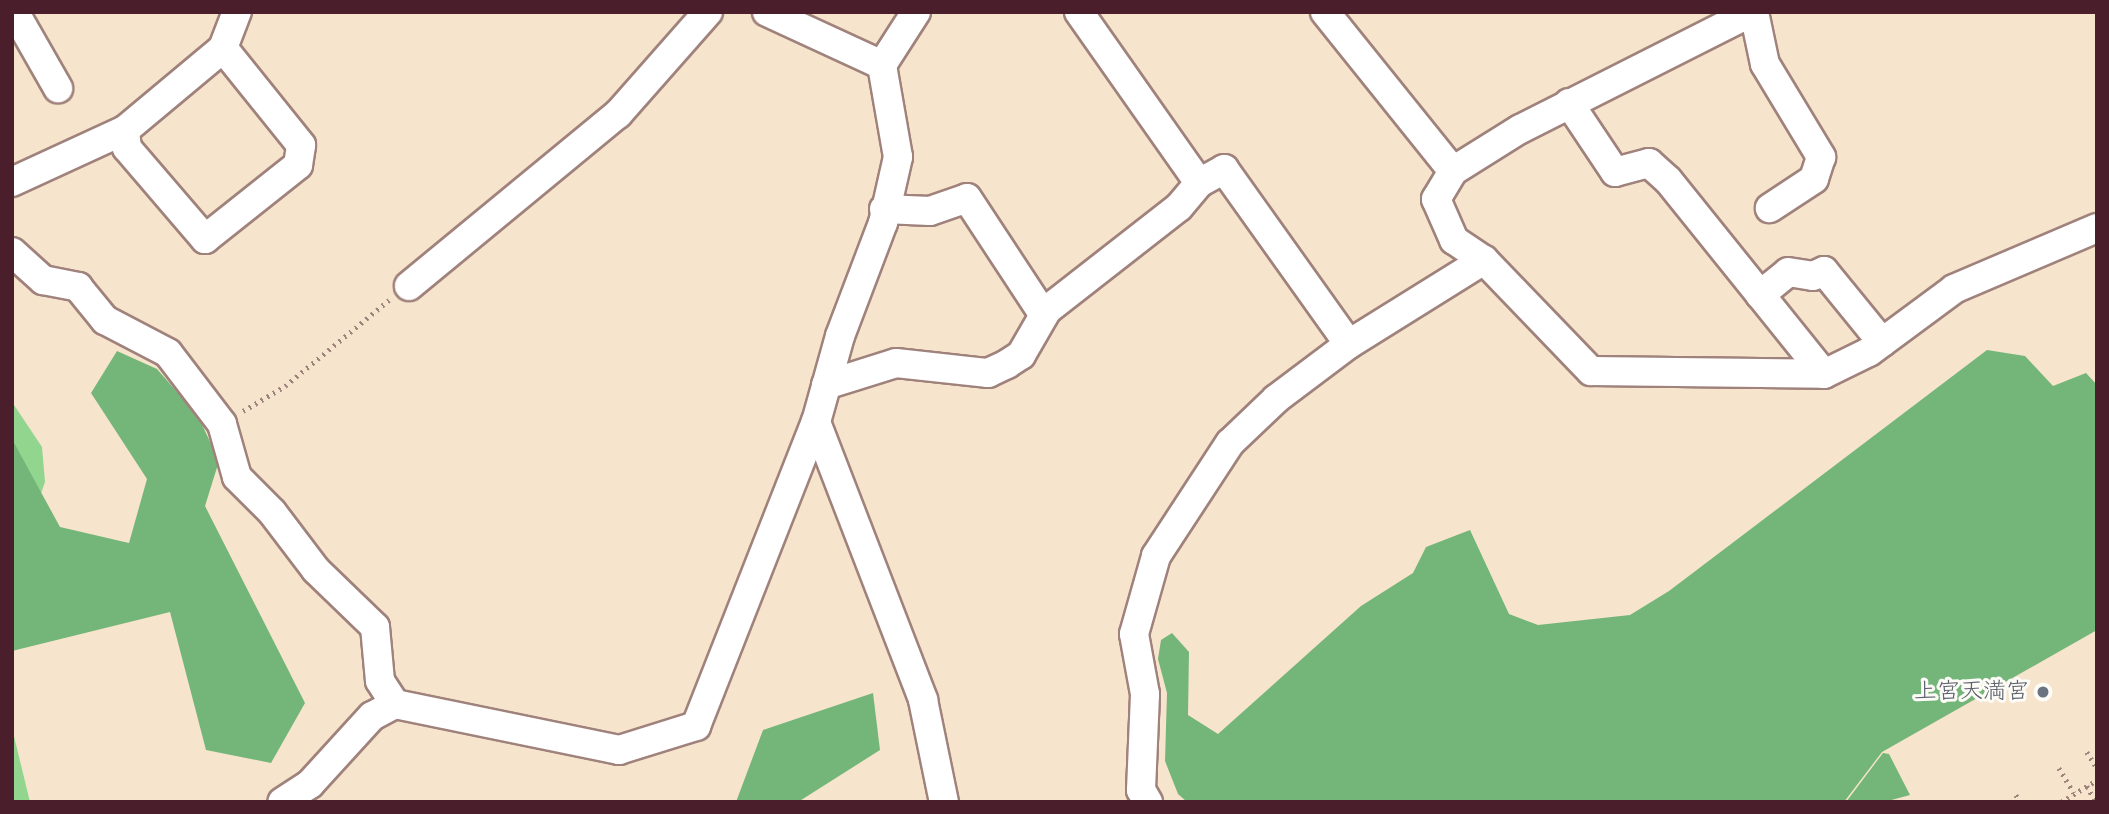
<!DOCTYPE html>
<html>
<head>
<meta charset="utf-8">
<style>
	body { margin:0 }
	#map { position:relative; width:2109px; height:814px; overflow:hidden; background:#f6e4cc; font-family:Mynerve,"Klee One",sans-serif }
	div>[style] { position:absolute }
	.green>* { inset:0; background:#91d58e }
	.forest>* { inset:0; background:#74b679 }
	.path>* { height:4.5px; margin-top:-2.25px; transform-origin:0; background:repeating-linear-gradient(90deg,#a0827c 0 2px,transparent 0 7px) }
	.roads { filter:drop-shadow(2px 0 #a0827c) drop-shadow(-2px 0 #a0827c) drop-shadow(0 2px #a0827c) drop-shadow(0 -2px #a0827c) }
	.minor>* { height:28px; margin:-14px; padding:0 14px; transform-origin:14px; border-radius:14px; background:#fff }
	.dots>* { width:19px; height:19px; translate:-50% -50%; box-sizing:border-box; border:4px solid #fdfcf7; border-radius:50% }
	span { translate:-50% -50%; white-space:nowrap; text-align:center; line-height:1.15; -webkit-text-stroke:6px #fdfcf7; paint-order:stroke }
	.worship-label { font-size:23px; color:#5b616d }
	.right { translate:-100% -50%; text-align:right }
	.frame { position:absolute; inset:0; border:14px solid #4a1f2b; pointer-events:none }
</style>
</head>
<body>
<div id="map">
	<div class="green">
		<div style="clip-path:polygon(12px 402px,42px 447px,45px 482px,12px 576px)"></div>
		<div style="clip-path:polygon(12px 728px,30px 802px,12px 802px)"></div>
	</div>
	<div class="forest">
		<div style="clip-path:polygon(1987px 350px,2025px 356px,2053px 386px,2086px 373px,2097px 385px,2097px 630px,1882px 752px,1844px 802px,1187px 802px,1178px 794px,1165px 761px,1167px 693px,1158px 659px,1161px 640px,1172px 633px,1189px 652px,1188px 715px,1218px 734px,1361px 606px,1413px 573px,1426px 547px,1470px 530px,1509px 614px,1538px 625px,1630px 615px,1669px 591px)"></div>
		<div style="clip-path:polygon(117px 351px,157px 369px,198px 416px,219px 461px,205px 506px,305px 703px,271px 763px,206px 750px,170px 612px,12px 651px,12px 439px,60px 527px,129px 543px,147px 479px,91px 393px)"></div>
		<div style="clip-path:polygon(873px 693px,880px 750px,798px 802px,736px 802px,763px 730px)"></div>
		<div style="clip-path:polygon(1883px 753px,1889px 754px,1910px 795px,1884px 802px,1846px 802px)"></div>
	</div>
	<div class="path">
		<div style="left:243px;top:411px;width:49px;rotate:-30.8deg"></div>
		<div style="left:285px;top:386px;width:135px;rotate:-39.6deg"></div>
		<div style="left:2087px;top:752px;width:19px;rotate:58deg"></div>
		<div style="left:2059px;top:768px;width:29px;rotate:59deg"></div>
		<div style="left:2087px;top:786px;width:18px;rotate:61deg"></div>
		<div style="left:2016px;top:795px;width:9px;rotate:54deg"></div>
		<div style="left:2061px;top:802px;width:42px;rotate:-31.4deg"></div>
	</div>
	<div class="roads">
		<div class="minor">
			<div style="left:767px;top:12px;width:127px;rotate:24.7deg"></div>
			<div style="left:1079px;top:12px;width:209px;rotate:54.9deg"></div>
			<div style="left:1199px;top:183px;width:29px;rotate:-29deg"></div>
			<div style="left:1224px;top:169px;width:215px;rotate:54.5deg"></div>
			<div style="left:1349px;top:344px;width:159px;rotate:-31.9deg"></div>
			<div style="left:1325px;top:12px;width:204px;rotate:51.2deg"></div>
			<div style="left:1752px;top:12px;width:260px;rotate:153.2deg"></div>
			<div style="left:1520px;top:129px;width:79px;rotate:147.9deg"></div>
			<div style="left:1453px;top:171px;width:33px;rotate:121deg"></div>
			<div style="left:1436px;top:199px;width:45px;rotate:66.3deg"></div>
			<div style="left:1454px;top:240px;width:36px;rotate:34deg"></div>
			<div style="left:1484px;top:260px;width:154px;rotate:46.1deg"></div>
			<div style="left:1591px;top:371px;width:233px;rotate:0.7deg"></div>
			<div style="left:1824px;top:374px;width:50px;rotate:-26.1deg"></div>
			<div style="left:1869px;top:352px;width:106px;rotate:-36.5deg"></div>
			<div style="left:1954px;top:289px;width:155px;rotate:-23.1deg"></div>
			<div style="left:1754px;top:12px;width:53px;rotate:78.1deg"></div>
			<div style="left:1765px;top:64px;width:109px;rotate:58.9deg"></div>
			<div style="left:1821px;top:157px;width:23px;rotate:108deg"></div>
			<div style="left:1814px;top:179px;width:53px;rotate:146.6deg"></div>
			<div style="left:18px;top:18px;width:81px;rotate:60.3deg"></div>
			<div style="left:1569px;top:103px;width:83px;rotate:56.3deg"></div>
			<div style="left:1615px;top:172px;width:35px;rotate:-15deg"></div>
			<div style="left:1649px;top:163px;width:25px;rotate:42deg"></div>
			<div style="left:1668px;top:180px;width:249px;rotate:51.2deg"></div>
			<div style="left:125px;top:130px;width:18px;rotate:84deg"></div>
			<div style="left:127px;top:148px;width:120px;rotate:49.4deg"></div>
			<div style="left:205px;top:239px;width:119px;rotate:-38.5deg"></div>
			<div style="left:298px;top:165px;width:20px;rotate:-81deg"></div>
			<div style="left:301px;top:145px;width:124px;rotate:-128.8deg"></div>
			<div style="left:12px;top:182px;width:124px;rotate:-24.7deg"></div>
			<div style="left:125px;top:130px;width:128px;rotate:-39.9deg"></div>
			<div style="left:223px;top:48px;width:39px;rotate:-69deg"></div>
			<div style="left:884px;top:209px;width:46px;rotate:2.5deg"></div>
			<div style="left:930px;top:211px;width:39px;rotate:-19deg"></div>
			<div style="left:967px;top:198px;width:140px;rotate:56.7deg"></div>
			<div style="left:12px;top:252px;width:42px;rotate:42.1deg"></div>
			<div style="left:43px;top:280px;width:36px;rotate:11deg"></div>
			<div style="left:78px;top:287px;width:43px;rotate:50.7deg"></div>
			<div style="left:105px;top:320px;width:71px;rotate:27.6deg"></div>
			<div style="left:168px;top:353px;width:89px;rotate:52.7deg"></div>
			<div style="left:222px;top:424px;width:55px;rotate:74.2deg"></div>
			<div style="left:237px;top:477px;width:49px;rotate:45deg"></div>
			<div style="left:272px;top:512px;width:73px;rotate:52.8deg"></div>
			<div style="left:316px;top:570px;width:82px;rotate:44deg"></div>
			<div style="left:375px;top:627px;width:54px;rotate:84.7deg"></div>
			<div style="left:380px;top:681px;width:27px;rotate:57deg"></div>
			<div style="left:395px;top:704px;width:26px;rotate:152deg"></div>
			<div style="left:372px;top:716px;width:92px;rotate:132.4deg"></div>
			<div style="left:310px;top:784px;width:33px;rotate:147deg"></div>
			<div style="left:409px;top:286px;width:271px;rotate:-39.5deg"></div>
			<div style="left:618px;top:114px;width:136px;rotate:-48.6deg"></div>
			<div style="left:1760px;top:295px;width:36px;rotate:-39deg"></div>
			<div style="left:1788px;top:272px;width:25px;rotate:9deg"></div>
			<div style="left:1813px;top:276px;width:12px;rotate:-24deg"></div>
			<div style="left:1824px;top:271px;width:92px;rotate:50.8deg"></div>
			<div style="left:826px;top:385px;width:73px;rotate:-17.4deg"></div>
			<div style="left:896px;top:363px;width:93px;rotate:6.2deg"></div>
			<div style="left:988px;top:373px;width:21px;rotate:-25deg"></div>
			<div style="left:1007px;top:364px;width:17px;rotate:-33deg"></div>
			<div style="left:1021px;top:355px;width:52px;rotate:-60deg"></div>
			<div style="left:1047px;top:310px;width:167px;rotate:-38deg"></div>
			<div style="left:1179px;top:207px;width:31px;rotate:-50deg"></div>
			<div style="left:816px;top:422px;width:298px;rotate:68.9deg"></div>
			<div style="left:923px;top:700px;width:104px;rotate:78.4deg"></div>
			<div style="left:395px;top:704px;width:229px;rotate:11.6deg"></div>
			<div style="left:619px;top:750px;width:81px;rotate:-17.3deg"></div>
			<div style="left:696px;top:726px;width:327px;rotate:-68.5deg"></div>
			<div style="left:816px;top:422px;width:89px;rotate:-74.4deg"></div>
			<div style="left:840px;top:336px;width:121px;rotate:-69.2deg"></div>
			<div style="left:883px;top:223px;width:68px;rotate:-77.2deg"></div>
			<div style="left:898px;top:157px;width:93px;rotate:-99.9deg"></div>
			<div style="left:882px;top:65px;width:63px;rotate:-57.3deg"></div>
			<div style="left:1148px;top:802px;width:14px;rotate:-120deg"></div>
			<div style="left:1141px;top:790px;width:96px;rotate:-87.6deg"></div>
			<div style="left:1145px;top:694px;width:61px;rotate:-100.4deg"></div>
			<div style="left:1134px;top:634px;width:81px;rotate:-74.2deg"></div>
			<div style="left:1156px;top:556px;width:135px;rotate:-56.8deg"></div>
			<div style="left:1230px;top:443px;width:64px;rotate:-43.7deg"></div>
			<div style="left:1276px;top:399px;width:91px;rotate:-37deg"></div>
		</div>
	</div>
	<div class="dots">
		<div style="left:2043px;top:692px;background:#6b7280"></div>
	</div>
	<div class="worship-label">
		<span class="right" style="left:2029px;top:692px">上宮天満宮</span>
	</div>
	<div class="frame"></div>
</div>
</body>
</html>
